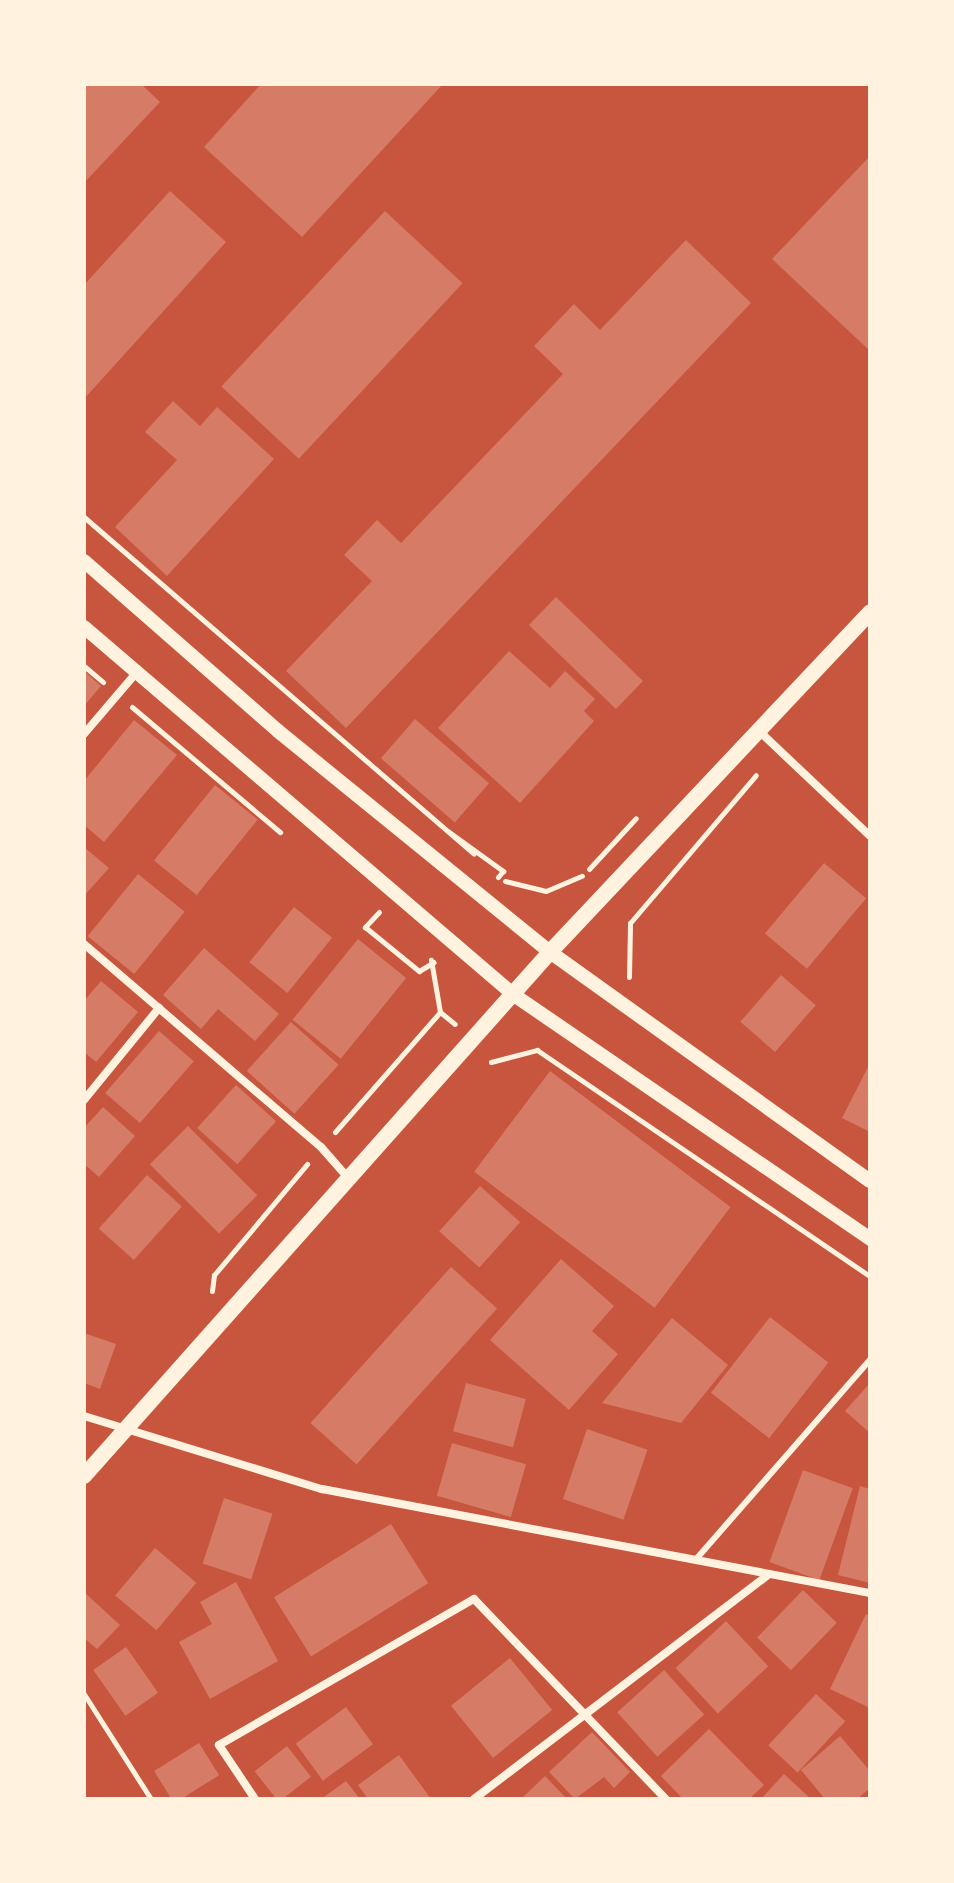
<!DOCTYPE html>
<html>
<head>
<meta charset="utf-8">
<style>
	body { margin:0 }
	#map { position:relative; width:954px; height:1883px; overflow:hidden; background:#c8553d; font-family:"DejaVu Sans",sans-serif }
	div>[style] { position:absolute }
	.building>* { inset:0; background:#d67c66; transform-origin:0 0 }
	.path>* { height:5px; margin:-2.5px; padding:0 2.5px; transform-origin:2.5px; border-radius:2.5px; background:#fff3e0 }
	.service>* { height:6px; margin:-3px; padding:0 3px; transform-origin:3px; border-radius:3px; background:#fff3e0 }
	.minor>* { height:8px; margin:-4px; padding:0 4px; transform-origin:4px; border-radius:4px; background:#fff3e0 }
	.tertiary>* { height:14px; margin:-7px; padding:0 7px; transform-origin:7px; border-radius:7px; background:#fff3e0 }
	.secondary>* { height:16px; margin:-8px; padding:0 8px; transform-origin:8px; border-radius:8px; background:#fff3e0 }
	span { translate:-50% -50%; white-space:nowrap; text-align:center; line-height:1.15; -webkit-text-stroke:8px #fff3e0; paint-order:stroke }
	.frame { position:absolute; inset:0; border:86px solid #fff3e0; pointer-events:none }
</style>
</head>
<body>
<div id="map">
	<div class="building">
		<div style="clip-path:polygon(84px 84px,141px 84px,160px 102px,84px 183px)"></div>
		<div style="clip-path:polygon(261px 84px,443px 84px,302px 237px,204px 147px)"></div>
		<div style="clip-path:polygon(870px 156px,870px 351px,772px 259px)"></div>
		<div style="clip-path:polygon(170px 191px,226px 242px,84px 399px,84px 285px)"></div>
		<div style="left:385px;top:211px;width:106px;height:240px;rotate:43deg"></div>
		<div style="clip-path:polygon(686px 240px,751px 303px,346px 728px,286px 671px,372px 581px,344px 555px,377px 520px,401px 543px,563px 374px,534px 346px,574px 304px,600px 330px)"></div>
		<div style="clip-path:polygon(173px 401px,200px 426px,217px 407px,274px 459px,167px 576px,115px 527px,177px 460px,145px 432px)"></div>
		<div style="left:556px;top:597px;width:121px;height:39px;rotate:44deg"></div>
		<div style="clip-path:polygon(509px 651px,550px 688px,565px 671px,595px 699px,584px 711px,594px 721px,520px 803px,438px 728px)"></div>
		<div style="clip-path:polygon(84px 671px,101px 686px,84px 706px)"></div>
		<div style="left:415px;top:719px;width:98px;height:52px;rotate:41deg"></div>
		<div style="clip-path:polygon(134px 720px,177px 755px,104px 842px,84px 825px,84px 781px)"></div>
		<div style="left:215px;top:785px;width:55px;height:97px;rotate:39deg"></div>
		<div style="clip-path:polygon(84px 847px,109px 868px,84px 896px)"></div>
		<div style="left:824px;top:863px;width:55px;height:92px;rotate:40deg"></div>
		<div style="left:138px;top:874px;width:60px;height:80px;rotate:39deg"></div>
		<div style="left:294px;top:907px;width:49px;height:71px;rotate:39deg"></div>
		<div style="left:358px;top:939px;width:62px;height:104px;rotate:39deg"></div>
		<div style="clip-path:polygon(204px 948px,279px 1014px,255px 1041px,218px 1009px,201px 1029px,163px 995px)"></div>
		<div style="left:781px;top:975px;width:46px;height:62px;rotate:41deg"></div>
		<div style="clip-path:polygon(101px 981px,138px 1012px,96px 1062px,84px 1052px,84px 1001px)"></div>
		<div style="left:291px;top:1022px;width:64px;height:66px;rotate:42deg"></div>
		<div style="left:159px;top:1031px;width:46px;height:82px;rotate:41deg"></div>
		<div style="clip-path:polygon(870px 1063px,870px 1132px,842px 1118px)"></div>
		<div style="left:550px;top:1071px;width:226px;height:126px;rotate:37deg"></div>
		<div style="left:236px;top:1085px;width:54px;height:58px;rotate:42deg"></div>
		<div style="clip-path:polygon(103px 1107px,135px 1136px,99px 1177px,84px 1164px,84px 1128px)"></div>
		<div style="left:188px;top:1126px;width:98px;height:54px;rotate:45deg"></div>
		<div style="left:147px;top:1175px;width:47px;height:72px;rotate:42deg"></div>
		<div style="left:480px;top:1186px;width:54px;height:61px;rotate:42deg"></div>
		<div style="clip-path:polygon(561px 1259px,614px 1306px,592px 1331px,618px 1354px,569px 1410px,490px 1340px)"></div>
		<div style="left:451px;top:1267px;width:62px;height:210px;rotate:42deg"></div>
		<div style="left:770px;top:1317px;width:74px;height:96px;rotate:38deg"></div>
		<div style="clip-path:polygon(672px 1318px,728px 1365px,681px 1423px,602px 1403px)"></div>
		<div style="clip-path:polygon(84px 1333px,116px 1344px,100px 1389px,84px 1383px)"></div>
		<div style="left:466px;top:1383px;width:62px;height:50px;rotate:15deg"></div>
		<div style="clip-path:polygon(870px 1383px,870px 1433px,845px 1411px)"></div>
		<div style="left:587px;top:1429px;width:64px;height:74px;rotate:19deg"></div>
		<div style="left:452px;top:1443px;width:77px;height:55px;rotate:16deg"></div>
		<div style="left:803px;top:1470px;width:53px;height:98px;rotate:20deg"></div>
		<div style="clip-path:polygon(860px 1486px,870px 1489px,870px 1583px,838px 1575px)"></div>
		<div style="left:224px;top:1498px;width:51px;height:69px;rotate:18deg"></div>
		<div style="left:391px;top:1524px;width:70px;height:138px;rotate:58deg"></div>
		<div style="left:155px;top:1548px;width:54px;height:62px;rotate:40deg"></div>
		<div style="clip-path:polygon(236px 1582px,278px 1661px,210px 1699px,179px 1642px,212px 1624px,200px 1602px)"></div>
		<div style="left:803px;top:1590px;width:47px;height:66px;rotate:44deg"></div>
		<div style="clip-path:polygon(84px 1592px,120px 1625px,97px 1649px,84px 1638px)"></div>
		<div style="clip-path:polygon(866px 1614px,870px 1616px,870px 1708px,830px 1689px)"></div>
		<div style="left:726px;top:1621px;width:62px;height:69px;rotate:47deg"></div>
		<div style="left:126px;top:1647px;width:56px;height:40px;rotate:55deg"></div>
		<div style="left:510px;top:1658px;width:67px;height:76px;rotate:51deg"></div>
		<div style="left:664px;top:1670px;width:60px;height:63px;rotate:48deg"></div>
		<div style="left:816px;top:1694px;width:40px;height:70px;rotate:43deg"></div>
		<div style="left:346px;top:1707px;width:46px;height:62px;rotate:54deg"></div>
		<div style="clip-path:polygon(709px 1729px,764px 1785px,749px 1799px,683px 1799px,661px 1776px)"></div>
		<div style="clip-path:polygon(592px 1732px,630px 1772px,614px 1788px,604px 1777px,575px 1799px,549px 1772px)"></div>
		<div style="clip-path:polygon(840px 1736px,870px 1771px,870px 1788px,857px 1799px,825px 1799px,801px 1770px)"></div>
		<div style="left:199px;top:1743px;width:38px;height:53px;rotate:58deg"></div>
		<div style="left:287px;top:1746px;width:39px;height:41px;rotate:52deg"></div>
		<div style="clip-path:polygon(399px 1755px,431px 1799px,368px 1799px,358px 1785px)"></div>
		<div style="clip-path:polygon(784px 1774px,811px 1799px,761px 1799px)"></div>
		<div style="clip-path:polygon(545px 1776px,567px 1799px,521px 1799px)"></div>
		<div style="clip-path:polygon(346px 1781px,360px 1799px,321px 1799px)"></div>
	</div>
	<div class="path">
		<div style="left:84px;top:517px;width:515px;rotate:40.83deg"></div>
		<div style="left:84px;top:666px;width:25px;rotate:40deg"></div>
		<div style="left:132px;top:707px;width:194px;rotate:40.2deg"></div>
		<div style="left:449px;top:832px;width:67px;rotate:35.8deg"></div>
		<div style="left:503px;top:871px;width:8px;rotate:130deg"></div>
		<div style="left:589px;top:869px;width:69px;rotate:-47.3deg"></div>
		<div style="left:505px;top:881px;width:42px;rotate:13.7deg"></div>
		<div style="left:546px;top:891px;width:39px;rotate:-23deg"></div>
		<div style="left:379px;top:912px;width:21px;rotate:133deg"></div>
		<div style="left:365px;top:927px;width:70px;rotate:39.2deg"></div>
		<div style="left:419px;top:971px;width:17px;rotate:-31deg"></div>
		<div style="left:629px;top:977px;width:54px;rotate:-88.9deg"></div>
		<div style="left:630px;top:923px;width:194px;rotate:-49.6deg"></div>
		<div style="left:440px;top:1012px;width:19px;rotate:39deg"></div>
		<div style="left:491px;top:1062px;width:48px;rotate:-14.6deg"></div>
		<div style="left:537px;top:1050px;width:402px;rotate:34.2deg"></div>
		<div style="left:335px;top:1132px;width:159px;rotate:-48.8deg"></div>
		<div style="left:440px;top:1012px;width:53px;rotate:-99.8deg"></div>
		<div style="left:212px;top:1291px;width:16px;rotate:-83deg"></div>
		<div style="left:214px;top:1275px;width:145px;rotate:-50deg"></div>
		<div style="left:84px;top:1694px;width:125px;rotate:57.5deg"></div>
	</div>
	<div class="service">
		<div style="left:698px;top:1557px;width:262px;rotate:-48.9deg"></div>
	</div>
	<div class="minor">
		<div style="left:759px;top:731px;width:153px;rotate:43.4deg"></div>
		<div style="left:84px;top:734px;width:82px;rotate:-49.5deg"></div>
		<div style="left:84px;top:944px;width:312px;rotate:40.6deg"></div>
		<div style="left:321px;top:1147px;width:44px;rotate:48.7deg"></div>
		<div style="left:84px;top:1100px;width:119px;rotate:-50.8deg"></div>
		<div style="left:84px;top:1416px;width:249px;rotate:17.1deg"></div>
		<div style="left:322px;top:1489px;width:558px;rotate:10.75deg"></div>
		<div style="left:255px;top:1799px;width:65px;rotate:-123.7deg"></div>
		<div style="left:219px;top:1745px;width:294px;rotate:-29.8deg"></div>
		<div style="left:474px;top:1599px;width:277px;rotate:46.2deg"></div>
		<div style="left:474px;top:1799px;width:371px;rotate:-37.3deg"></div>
	</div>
	<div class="tertiary">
		<div style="left:84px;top:561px;width:258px;rotate:41.2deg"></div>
		<div style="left:278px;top:731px;width:350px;rotate:39.1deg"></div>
		<div style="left:550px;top:952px;width:393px;rotate:35.6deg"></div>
		<div style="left:84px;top:627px;width:566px;rotate:40.56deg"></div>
		<div style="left:514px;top:995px;width:432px;rotate:34.4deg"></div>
	</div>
	<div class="secondary">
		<div style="left:84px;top:1476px;width:701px;rotate:-48.35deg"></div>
		<div style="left:550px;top:952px;width:467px;rotate:-46.7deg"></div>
	</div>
	<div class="frame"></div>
</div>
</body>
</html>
